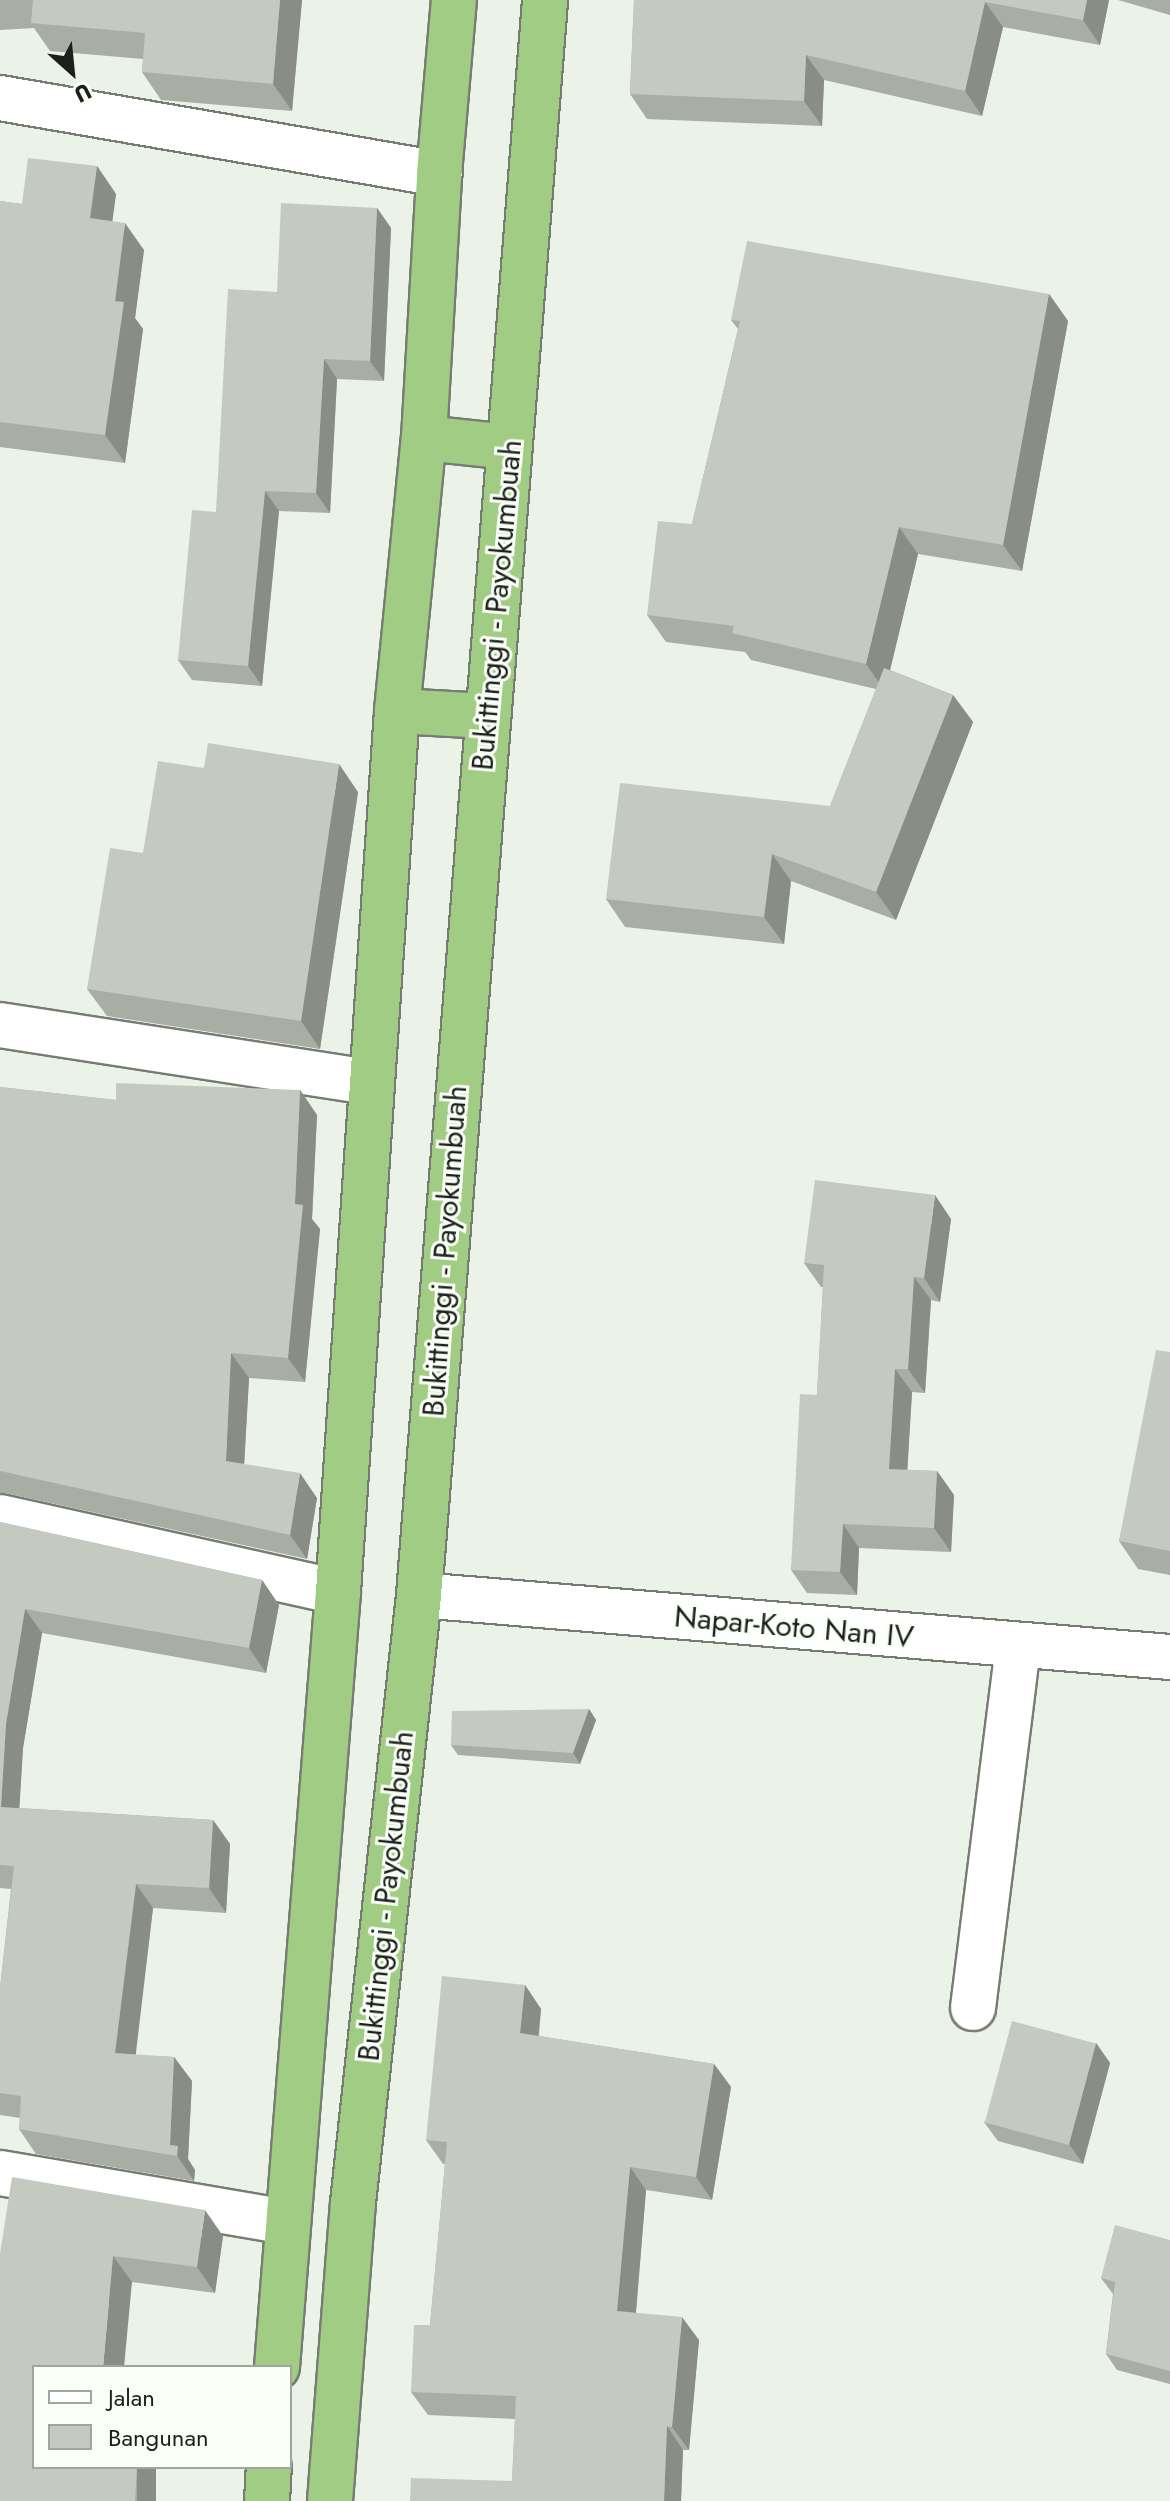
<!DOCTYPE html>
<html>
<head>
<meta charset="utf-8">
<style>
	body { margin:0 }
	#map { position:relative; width:1170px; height:2501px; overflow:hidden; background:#ebf2e7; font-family:Jost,sans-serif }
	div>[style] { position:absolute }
	.roads { filter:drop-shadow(2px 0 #777c73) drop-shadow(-2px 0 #777c73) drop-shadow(0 2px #777c73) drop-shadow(0 -2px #777c73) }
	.street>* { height:44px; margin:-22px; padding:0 22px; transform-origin:22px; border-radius:22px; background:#fff }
	.secondary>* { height:44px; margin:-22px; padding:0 22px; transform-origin:22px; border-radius:22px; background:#fff }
	.highway>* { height:44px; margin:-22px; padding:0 22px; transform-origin:22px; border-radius:22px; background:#a1cc83 }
	.wall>* { inset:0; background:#a9aea5 }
	.shaded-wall>* { inset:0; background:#898d86; transform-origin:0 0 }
	.building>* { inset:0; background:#c4cac0; transform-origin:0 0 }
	span { translate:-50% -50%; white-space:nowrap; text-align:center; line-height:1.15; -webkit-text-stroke:6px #f9fff6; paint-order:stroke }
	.street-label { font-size:30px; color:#1c1f1b }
	.legend { position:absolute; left:32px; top:2365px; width:260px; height:104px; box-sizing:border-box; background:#f9fff6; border:2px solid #a1a59e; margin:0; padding:10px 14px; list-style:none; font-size:24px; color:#1c1f1b }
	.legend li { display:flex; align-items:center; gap:16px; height:40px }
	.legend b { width:40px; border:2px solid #a1a59e }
	.north { position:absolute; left:32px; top:32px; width:80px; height:80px; -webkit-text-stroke:6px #f9fff6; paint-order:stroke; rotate:153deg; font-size:22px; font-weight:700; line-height:32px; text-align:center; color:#1c1f1b }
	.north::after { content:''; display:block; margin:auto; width:28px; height:36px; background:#1c1f1b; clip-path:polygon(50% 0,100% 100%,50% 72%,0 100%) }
</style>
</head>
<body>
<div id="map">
	<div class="roads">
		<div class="street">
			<div style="left:0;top:98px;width:446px;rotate:9.8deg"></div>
			<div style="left:0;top:1025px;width:374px;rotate:8.8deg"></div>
			<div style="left:0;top:1517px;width:346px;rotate:12.5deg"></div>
			<div style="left:973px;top:2008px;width:365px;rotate:-82.9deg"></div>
			<div style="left:0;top:2173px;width:292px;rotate:9.7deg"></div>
		</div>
		<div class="secondary">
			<div style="left:419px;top:1595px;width:754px;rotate:4.72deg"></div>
		</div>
		<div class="highway">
			<div style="left:424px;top:438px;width:86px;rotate:6deg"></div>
			<div style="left:397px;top:711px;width:90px;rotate:3.2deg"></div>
			<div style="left:277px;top:2367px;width:777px;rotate:-85.5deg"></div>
			<div style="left:338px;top:1592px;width:883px;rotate:-86.17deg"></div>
			<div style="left:397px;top:711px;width:274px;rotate:-84.4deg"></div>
			<div style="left:424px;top:438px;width:264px;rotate:-86.7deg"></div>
			<div style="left:439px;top:174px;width:175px;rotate:-85.1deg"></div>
			<div style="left:267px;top:2501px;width:34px;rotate:-87deg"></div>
			<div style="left:330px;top:2501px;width:299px;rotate:-85.6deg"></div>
			<div style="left:353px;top:2203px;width:612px;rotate:-83.8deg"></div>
			<div style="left:419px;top:1595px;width:1600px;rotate:-85.48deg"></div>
		</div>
	</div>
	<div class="wall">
		<div style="clip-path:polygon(0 0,302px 0,292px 111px,161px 100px,142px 72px,143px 59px,50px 51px,34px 28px,0 30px)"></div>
		<div style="clip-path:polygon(634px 0,1109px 0,1100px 45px,1003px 27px,982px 116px,824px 80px,822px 126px,647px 119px,630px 94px)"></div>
		<div style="clip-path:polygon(1118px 0,1170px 0,1170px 15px)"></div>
		<div style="clip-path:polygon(97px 166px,116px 194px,112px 221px,144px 250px,135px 318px,143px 329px,125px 463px,0 447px,0 201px,22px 204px)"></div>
		<div style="clip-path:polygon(377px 208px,391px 228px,384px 381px,337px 379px,330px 513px,279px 511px,262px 686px,192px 680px,178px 660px,216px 512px,277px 292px)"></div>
		<div style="clip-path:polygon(1049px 294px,1068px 321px,1022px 571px,918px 554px,890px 670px,953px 695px,973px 722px,896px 920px,791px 881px,784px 944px,625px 927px,606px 899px,830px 806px,876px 689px,751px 660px,745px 652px,666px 642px,647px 615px,692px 524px,738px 329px,731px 320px)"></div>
		<div style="clip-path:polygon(358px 792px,320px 1049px,107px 1016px,87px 989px,143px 853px)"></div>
		<div style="clip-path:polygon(0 1087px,116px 1100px,300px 1090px,317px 1115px,312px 1219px,320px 1229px,305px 1382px,249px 1378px,244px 1464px,317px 1498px,307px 1559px,5px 1493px,0 1493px)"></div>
		<div style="clip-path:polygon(951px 1219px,940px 1302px,931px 1300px,925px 1393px,912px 1392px,907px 1470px,937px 1471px,954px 1495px,951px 1552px,859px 1548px,857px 1595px,807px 1593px,791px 1570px,817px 1395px,823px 1287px,821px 1287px,804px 1263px)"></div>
		<div style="clip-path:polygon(1170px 1352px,1170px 1575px,1138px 1569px,1119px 1541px)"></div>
		<div style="clip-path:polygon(0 1522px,262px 1580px,279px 1605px,266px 1673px,42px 1633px,23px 1748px,19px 1808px,213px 1820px,230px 1844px,226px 1913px,153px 1908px,135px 2055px,174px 2057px,192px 2081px,188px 2159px,195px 2170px,194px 2181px,36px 2154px,19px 2129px,20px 2118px,0 2115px,0 1988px,11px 1889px,0 1888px)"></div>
		<div style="clip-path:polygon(589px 1709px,596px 1720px,580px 1764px,458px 1755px,451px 1745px)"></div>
		<div style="clip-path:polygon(525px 1985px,541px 2009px,539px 2036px,714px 2064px,731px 2087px,712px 2200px,646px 2190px,636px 2313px,699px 2340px,689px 2450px,683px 2450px,681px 2501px,410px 2501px,512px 2481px,515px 2419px,428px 2415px,411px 2392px,430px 2325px,445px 2164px,443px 2164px,426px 2140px)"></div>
		<div style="clip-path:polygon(1096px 2043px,1110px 2063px,1083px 2164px,998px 2141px,984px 2122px)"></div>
		<div style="clip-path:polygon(223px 2236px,215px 2293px,132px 2282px,34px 2367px,156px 2467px,155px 2501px,0 2501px,0 2254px)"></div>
		<div style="clip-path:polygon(1170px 2240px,1170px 2384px,1117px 2370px,1106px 2354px,1113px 2294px,1101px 2278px)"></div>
	</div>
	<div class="shaded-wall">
		<div style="clip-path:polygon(280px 0,302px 0,292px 111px,273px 84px)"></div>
		<div style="clip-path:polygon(1087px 0,1109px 0,1100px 45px,1083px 20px)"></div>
		<div style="clip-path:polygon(985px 2px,1003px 27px,982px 116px,965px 91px)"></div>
		<div style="clip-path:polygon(806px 55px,824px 80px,822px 126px,804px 101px)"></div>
		<div style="clip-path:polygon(97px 166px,116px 194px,109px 246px,90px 218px)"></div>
		<div style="clip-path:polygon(377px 208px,391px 228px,384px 381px,370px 361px)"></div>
		<div style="clip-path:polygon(125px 223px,144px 250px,135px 318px,143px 329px,125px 463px,105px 435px,115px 301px)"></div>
		<div style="clip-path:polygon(1049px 294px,1068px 321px,1022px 571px,1003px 545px)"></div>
		<div style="clip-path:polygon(324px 359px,337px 379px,330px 513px,316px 493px)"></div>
		<div style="clip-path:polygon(265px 491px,279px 511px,262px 686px,248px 666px)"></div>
		<div style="clip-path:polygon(899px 527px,918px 554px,885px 691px,866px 664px)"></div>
		<div style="clip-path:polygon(953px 695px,973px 722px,896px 920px,876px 892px)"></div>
		<div style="clip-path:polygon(339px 764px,358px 792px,320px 1049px,301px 1021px)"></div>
		<div style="clip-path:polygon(772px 854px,791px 881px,784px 944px,764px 917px)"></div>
		<div style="clip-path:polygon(300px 1090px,317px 1115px,312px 1219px,320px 1229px,305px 1382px,288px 1358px)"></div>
		<div style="clip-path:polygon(935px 1195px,951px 1219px,940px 1302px,924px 1278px)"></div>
		<div style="clip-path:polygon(914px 1277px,931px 1300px,925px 1393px,908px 1369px)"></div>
		<div style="clip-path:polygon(231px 1353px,249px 1378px,243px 1486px,226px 1461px)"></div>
		<div style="clip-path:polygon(895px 1369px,912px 1392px,906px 1493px,889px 1469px)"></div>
		<div style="clip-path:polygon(937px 1471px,954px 1495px,951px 1552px,934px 1528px)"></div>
		<div style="clip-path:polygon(300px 1473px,317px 1498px,307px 1559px,290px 1535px)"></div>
		<div style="clip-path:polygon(843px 1524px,859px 1548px,857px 1595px,840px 1572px)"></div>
		<div style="clip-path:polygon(262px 1580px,279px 1605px,266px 1673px,249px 1648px)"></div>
		<div style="clip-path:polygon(25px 1609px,42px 1633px,23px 1748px,18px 1832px,1px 1807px,6px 1724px)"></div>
		<div style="clip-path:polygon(589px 1709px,596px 1720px,580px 1764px,573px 1753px)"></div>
		<div style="clip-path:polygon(213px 1820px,230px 1844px,226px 1913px,209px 1888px)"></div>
		<div style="clip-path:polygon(136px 1884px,153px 1908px,133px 2078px,115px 2053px)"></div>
		<div style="clip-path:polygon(525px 1985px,541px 2009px,536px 2056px,520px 2033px)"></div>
		<div style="clip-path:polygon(1096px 2043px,1110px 2063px,1083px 2164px,1069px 2144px)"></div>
		<div style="clip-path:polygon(174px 2057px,192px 2081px,188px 2159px,195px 2170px,194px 2181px,170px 2145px)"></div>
		<div style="clip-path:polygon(714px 2064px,731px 2087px,712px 2200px,696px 2177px)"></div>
		<div style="clip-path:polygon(630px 2167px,646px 2190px,634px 2335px,617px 2311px)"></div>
		<div style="clip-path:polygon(205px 2210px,223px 2236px,215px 2293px,197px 2267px)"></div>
		<div style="clip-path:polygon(113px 2256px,132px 2282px,124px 2367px,103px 2367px)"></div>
		<div style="clip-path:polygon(682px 2317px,699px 2340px,689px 2450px,672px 2427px)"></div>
		<div style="clip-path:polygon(667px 2426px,683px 2450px,681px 2501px,664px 2501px)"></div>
		<div style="left:137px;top:2467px;width:19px;height:34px"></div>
	</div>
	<div class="building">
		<div style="clip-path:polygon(33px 0,280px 0,273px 84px,142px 72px,145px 33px,31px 23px)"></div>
		<div style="clip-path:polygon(634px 0,1087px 0,1083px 20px,985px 2px,965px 91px,806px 55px,804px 101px,630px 94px)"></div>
		<div style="clip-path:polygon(28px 158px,97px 166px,90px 218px,125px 223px,115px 301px,124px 302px,105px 435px,0 422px,0 201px,22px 204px)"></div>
		<div style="clip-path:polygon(281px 203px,377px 208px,370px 361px,324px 359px,316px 493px,265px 491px,248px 666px,178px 660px,192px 510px,216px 512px,228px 289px,277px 292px)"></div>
		<div style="clip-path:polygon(747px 241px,1049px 294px,1003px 545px,899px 527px,866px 664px,732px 633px,734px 626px,647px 615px,658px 521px,692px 524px,740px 321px,731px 320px)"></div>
		<div style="clip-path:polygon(884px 668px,953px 695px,876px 892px,772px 854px,764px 917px,606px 899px,620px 783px,830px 806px)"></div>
		<div style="clip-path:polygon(208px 743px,339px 764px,301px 1021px,87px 989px,110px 848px,143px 853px,158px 761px,204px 768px)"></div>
		<div style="clip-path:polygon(116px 1083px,300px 1090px,295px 1204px,303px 1205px,288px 1358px,231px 1353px,226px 1461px,300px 1473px,290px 1535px,0 1471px,0 1087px,116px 1100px)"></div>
		<div style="clip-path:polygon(815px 1180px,935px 1195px,924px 1278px,914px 1277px,908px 1369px,895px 1369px,889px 1469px,937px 1471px,934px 1528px,843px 1524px,840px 1572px,791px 1570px,800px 1394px,817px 1395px,824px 1265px,804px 1263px)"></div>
		<div style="clip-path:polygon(1156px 1350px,1170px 1352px,1170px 1551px,1119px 1541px)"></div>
		<div style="clip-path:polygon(0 1522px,262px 1580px,249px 1648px,25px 1609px,6px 1724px,1px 1807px,213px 1820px,209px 1888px,136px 1884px,115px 2053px,174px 2057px,170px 2145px,178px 2146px,177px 2156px,19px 2129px,21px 2096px,0 2093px,0 1988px,14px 1866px,0 1865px)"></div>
		<div style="clip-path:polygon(589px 1709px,573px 1753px,451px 1745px,452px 1711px)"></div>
		<div style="clip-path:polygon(442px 1976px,525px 1985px,520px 2033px,714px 2064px,696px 2177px,630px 2167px,617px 2311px,682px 2317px,672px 2427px,667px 2426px,664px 2501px,410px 2501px,411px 2478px,512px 2481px,516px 2396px,411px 2392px,414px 2325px,430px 2325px,447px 2142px,426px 2140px)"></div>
		<div style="left:1012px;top:2021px;width:87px;height:105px;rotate:15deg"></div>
		<div style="clip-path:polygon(12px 2177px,205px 2210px,197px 2267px,113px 2256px,103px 2367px,34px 2367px,34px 2467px,137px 2467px,135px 2501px,0 2501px,0 2254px)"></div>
		<div style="clip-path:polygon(1115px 2225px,1170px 2240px,1170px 2371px,1106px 2354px,1115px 2282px,1101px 2278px)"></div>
	</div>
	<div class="street-label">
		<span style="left:497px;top:605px;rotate:-85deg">Bukittinggi - Payokumbuah</span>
		<span style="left:445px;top:1251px;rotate:-86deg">Bukittinggi - Payokumbuah</span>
		<span style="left:794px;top:1627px;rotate:5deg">Napar-Koto Nan IV</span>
		<span style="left:386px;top:1896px;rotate:-84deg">Bukittinggi - Payokumbuah</span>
	</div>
	<ul class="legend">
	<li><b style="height:10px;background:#fff"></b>Jalan</li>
	<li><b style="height:22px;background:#c4cac0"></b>Bangunan</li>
	</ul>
	<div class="north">U</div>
</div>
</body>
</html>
